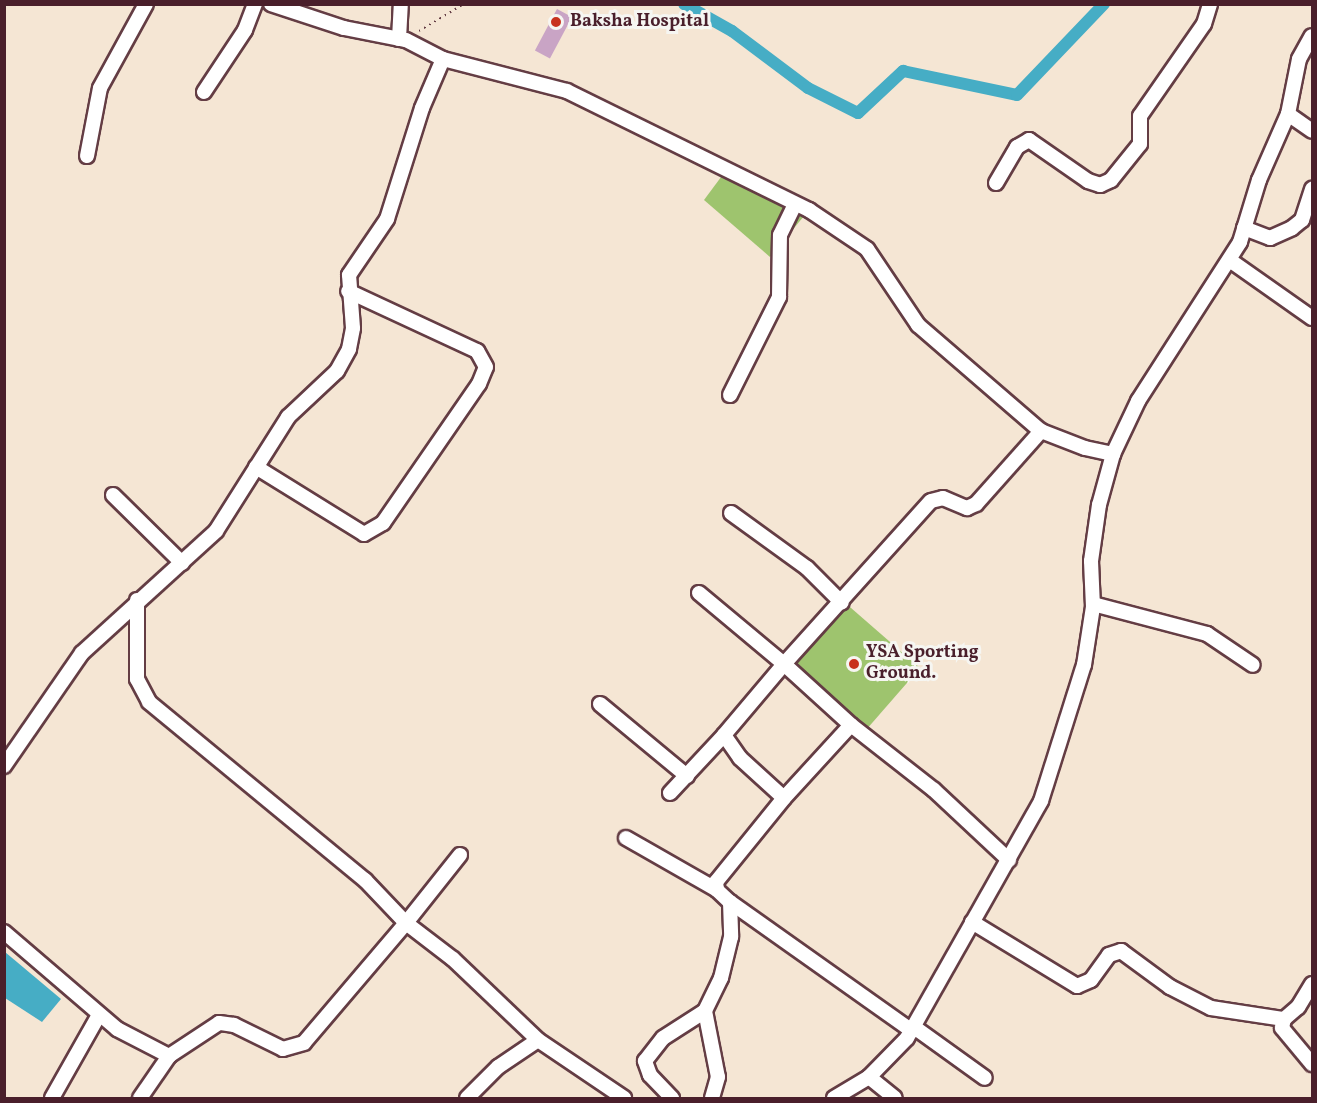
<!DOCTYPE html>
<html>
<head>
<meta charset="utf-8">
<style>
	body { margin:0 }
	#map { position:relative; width:1317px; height:1103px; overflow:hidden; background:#f5e6d4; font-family:Vollkorn,serif }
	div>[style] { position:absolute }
	.green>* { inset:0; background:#9ec46e; transform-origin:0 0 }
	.water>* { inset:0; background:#46adc5 }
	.canal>* { height:12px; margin:-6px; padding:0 6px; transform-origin:6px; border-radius:6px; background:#46adc5 }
	.building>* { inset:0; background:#c9a4c5; transform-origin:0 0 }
	.path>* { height:2px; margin-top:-1px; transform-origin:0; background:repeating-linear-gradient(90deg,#643d44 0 1.5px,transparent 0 6px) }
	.roads { filter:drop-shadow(2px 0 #643d44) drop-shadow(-2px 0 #643d44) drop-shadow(0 2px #643d44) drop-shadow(0 -2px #643d44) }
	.minor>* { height:14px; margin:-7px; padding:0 7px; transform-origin:7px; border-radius:7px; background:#fff }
	.dots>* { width:16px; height:16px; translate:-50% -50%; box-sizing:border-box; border:3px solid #f6f6f2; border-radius:50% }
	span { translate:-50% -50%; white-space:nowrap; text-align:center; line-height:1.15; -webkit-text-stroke:6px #f6f6f2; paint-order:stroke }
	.poi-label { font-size:18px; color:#4a1f2b; font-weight:700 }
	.left { translate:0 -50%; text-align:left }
	.frame { position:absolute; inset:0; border:6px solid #4a1f2b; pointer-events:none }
</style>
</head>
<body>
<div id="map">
	<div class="green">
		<div style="clip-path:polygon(727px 169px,809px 210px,770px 257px,704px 200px)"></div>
		<div style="left:843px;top:601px;width:102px;height:81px;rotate:41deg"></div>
	</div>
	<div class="water">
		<div style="clip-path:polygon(5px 952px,61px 999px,42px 1022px,5px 998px)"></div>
	</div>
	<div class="canal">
		<div style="left:684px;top:4px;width:55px;rotate:29.4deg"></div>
		<div style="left:732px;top:31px;width:95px;rotate:36.9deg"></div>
		<div style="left:808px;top:88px;width:56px;rotate:26.6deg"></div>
		<div style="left:858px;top:113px;width:62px;rotate:-43deg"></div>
		<div style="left:903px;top:71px;width:116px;rotate:11.9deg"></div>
		<div style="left:1017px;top:95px;width:126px;rotate:-46.3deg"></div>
	</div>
	<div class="building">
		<div style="left:557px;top:9px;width:17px;height:47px;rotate:28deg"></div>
	</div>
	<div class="path">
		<div style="left:419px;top:31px;width:52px;rotate:-31deg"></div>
	</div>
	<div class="roads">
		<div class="minor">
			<div style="left:271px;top:4px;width:77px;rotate:18.2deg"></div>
			<div style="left:344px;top:28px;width:63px;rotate:11deg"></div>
			<div style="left:406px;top:40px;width:42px;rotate:27.2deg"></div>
			<div style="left:443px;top:59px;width:128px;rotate:14.5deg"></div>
			<div style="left:567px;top:91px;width:270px;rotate:26.2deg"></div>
			<div style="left:809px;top:210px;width:70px;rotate:33.9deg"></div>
			<div style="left:867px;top:249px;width:92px;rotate:56.1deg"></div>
			<div style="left:918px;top:325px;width:162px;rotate:40.8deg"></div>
			<div style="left:1041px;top:431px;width:47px;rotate:21.1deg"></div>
			<div style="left:1085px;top:448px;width:29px;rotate:12deg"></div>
			<div style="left:1113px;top:454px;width:59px;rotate:-64.7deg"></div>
			<div style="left:1138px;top:401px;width:189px;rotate:-57.3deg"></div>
			<div style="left:1240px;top:242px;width:65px;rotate:-73deg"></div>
			<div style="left:1259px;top:180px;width:72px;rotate:-66.3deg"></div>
			<div style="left:1288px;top:114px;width:56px;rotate:-78.7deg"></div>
			<div style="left:1299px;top:59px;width:26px;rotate:-61deg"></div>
			<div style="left:399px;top:39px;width:35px;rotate:-87deg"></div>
			<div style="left:204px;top:92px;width:74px;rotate:-56.5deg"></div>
			<div style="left:245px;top:30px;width:28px;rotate:-69deg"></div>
			<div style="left:1288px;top:114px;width:29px;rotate:35deg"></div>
			<div style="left:87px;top:156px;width:69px;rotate:-79.2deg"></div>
			<div style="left:100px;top:88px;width:96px;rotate:-61.3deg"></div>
			<div style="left:996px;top:183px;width:42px;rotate:-59.7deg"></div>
			<div style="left:1017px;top:147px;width:14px;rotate:-30deg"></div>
			<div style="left:1029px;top:140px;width:72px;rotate:34.8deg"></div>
			<div style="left:1088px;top:181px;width:13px;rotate:18deg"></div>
			<div style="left:1100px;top:185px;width:12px;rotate:-24deg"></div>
			<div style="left:1111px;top:180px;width:46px;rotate:-51.1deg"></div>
			<div style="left:1140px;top:144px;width:28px;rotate:-90deg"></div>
			<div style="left:1140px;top:116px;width:112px;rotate:-55.2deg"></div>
			<div style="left:1204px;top:24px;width:21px;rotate:-73deg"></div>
			<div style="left:1244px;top:228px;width:28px;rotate:21deg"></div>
			<div style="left:1270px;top:238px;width:24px;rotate:-24deg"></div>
			<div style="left:1292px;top:228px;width:13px;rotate:-39deg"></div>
			<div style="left:1302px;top:220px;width:33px;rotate:-72deg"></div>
			<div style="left:1231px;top:261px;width:99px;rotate:35.1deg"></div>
			<div style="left:730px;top:395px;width:110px;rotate:-63.4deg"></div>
			<div style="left:779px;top:297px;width:62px;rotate:-89.1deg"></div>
			<div style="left:780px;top:235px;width:34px;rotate:-64deg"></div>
			<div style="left:256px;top:467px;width:127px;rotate:31.8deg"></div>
			<div style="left:364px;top:534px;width:22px;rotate:-30deg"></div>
			<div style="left:383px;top:523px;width:169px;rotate:-55.4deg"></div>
			<div style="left:479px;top:384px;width:18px;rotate:-68deg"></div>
			<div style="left:486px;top:367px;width:18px;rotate:-119deg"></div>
			<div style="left:477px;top:351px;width:142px;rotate:-155.1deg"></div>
			<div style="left:113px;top:495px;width:97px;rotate:44.6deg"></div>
			<div style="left:731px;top:513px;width:94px;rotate:35.9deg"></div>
			<div style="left:807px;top:568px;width:49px;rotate:45deg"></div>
			<div style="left:699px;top:593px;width:111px;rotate:39.9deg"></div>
			<div style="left:784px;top:664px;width:93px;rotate:130.2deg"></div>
			<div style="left:724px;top:735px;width:28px;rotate:55deg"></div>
			<div style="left:740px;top:758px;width:59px;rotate:42.3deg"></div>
			<div style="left:784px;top:798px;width:108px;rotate:129deg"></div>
			<div style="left:716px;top:882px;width:8px;rotate:83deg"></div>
			<div style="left:717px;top:890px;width:18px;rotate:43deg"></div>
			<div style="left:730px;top:902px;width:35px;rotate:88deg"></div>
			<div style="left:731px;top:937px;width:42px;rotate:103.7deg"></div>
			<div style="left:721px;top:978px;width:37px;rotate:116deg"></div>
			<div style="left:705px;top:1011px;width:67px;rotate:78.9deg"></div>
			<div style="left:718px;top:1077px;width:22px;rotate:106deg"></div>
			<div style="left:137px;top:600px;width:79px;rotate:90deg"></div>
			<div style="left:137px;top:679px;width:26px;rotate:62deg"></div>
			<div style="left:149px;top:702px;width:280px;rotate:39.5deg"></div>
			<div style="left:365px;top:880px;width:59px;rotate:46.4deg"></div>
			<div style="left:406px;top:923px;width:157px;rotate:130.4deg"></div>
			<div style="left:304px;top:1043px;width:22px;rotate:164deg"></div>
			<div style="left:283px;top:1049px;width:55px;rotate:-153.9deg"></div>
			<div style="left:234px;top:1025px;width:15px;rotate:-172deg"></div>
			<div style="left:219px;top:1023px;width:60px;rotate:146.6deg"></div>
			<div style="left:169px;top:1056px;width:51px;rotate:124.6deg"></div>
			<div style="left:1093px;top:604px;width:118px;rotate:14.7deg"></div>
			<div style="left:1207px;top:634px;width:55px;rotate:34deg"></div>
			<div style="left:600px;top:704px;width:113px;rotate:39.6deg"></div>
			<div style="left:4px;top:766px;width:137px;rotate:-55.4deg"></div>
			<div style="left:82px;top:653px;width:181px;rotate:-42.3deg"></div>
			<div style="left:216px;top:531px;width:135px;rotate:-57.7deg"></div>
			<div style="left:288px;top:417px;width:67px;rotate:-43.2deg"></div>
			<div style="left:337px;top:371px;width:25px;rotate:-61deg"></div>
			<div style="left:349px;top:349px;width:21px;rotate:-79deg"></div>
			<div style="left:353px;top:328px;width:53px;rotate:-94.3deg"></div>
			<div style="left:349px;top:275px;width:68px;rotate:-55.8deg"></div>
			<div style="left:387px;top:219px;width:116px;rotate:-72.5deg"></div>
			<div style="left:422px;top:108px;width:53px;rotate:-66.8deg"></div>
			<div style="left:670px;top:793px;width:79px;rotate:-47deg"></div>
			<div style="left:784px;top:798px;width:99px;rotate:-47.5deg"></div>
			<div style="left:626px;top:838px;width:105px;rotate:29.7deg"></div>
			<div style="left:460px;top:855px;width:87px;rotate:128.5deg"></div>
			<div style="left:406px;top:923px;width:59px;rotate:37.5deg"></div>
			<div style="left:453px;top:959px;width:117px;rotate:43.6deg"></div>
			<div style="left:538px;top:1040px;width:104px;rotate:34deg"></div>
			<div style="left:1009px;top:860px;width:103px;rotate:-137deg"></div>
			<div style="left:934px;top:790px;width:105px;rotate:-141.9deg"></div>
			<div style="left:851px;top:725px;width:91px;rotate:-137.7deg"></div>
			<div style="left:784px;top:664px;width:219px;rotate:-48deg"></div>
			<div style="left:931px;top:501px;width:12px;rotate:-14deg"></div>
			<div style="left:943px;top:498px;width:26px;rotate:23deg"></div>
			<div style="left:967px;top:508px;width:10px;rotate:-24deg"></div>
			<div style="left:976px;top:504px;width:98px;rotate:-48.3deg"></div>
			<div style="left:730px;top:902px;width:223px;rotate:35.3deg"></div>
			<div style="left:972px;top:922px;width:123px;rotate:31.4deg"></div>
			<div style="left:1077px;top:986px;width:15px;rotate:-23deg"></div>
			<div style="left:1091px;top:980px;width:31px;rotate:-54deg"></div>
			<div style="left:1109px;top:955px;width:13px;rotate:-18deg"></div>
			<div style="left:1121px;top:951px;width:61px;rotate:36.3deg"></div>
			<div style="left:1170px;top:987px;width:46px;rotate:27.1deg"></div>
			<div style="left:1211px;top:1008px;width:74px;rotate:8.6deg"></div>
			<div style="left:4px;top:932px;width:149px;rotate:40.6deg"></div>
			<div style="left:117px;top:1029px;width:59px;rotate:27.4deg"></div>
			<div style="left:1312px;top:984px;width:27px;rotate:121deg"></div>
			<div style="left:1298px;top:1007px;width:18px;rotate:139deg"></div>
			<div style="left:1284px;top:1019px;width:9px;rotate:103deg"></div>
			<div style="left:1282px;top:1028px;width:47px;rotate:50.2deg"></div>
			<div style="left:914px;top:1027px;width:87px;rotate:35.7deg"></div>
			<div style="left:869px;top:1077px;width:33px;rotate:39deg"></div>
			<div style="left:52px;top:1098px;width:95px;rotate:-60.5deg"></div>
			<div style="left:467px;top:1098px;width:44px;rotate:-45deg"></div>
			<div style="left:498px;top:1067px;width:48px;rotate:-34deg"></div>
			<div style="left:672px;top:1098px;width:32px;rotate:-134deg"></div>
			<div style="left:650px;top:1075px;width:15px;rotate:-110deg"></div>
			<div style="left:645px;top:1061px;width:29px;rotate:-52deg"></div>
			<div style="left:663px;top:1038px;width:50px;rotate:-32.7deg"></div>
			<div style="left:834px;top:1098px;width:41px;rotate:-31deg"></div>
			<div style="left:869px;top:1077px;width:54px;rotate:-45.7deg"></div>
			<div style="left:907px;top:1038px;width:272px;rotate:-60.5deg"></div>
			<div style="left:1041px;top:801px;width:143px;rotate:-72.5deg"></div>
			<div style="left:1084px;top:665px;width:59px;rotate:-81.2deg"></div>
			<div style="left:1093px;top:607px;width:46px;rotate:-92.5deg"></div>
			<div style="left:1091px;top:561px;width:57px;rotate:-81.9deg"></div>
			<div style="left:1099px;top:505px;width:53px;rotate:-74.6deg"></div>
		</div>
	</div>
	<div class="dots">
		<div style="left:556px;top:22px;background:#c8321e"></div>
		<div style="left:854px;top:664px;background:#c8321e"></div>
	</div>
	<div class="poi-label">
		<span class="left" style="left:570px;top:22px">Baksha Hospital</span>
		<span class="left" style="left:866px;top:664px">YSA Sporting<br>Ground.</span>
	</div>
	<div class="frame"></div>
</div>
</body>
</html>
